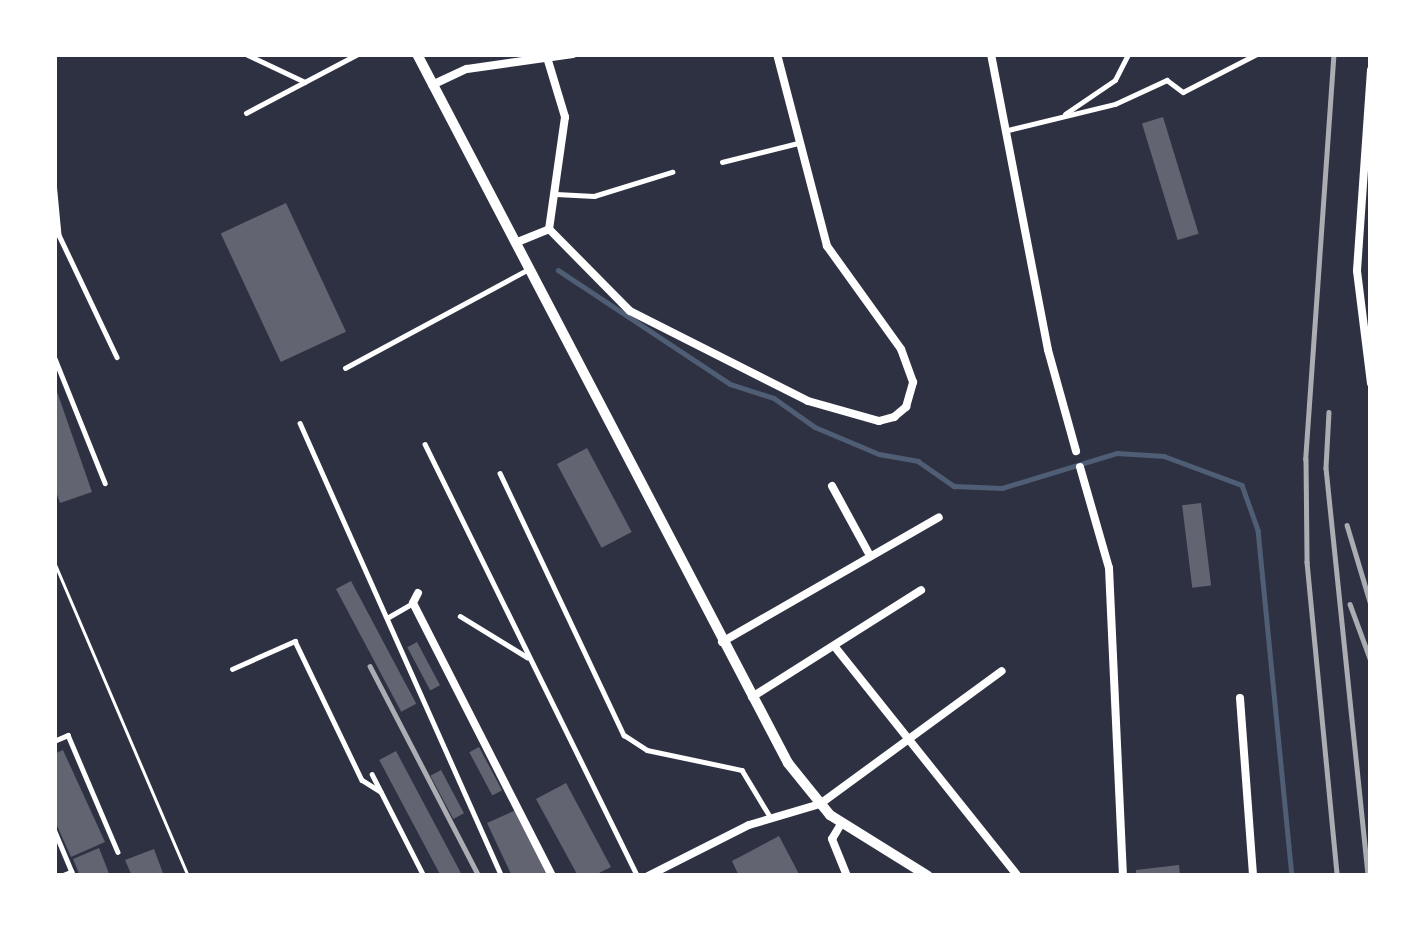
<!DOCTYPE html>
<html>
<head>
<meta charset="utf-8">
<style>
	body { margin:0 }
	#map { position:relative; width:1425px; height:930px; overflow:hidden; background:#2d3142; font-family:Barlow,sans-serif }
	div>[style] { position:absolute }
	.stream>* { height:4.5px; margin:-2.25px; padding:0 2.25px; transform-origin:2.25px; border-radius:2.25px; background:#4f5d75 }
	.building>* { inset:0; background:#626471; transform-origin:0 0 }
	.path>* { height:3px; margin:-1.5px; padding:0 1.5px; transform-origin:1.5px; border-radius:1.5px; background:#fff }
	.service>* { height:4.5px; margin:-2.25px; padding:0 2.25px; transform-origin:2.25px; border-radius:2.25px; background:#fff }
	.minor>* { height:8px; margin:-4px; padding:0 4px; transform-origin:4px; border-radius:4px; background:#fff }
	.tertiary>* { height:10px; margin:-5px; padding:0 5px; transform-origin:5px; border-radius:5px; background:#fff }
	.rail>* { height:4.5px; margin:-2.25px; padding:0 2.25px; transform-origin:2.25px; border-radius:2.25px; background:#abadb3 }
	span { translate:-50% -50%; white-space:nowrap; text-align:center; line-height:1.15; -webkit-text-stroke:9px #fff; paint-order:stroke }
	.frame { position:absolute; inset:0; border:57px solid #fff; pointer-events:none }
</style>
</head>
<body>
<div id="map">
	<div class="stream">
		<div style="left:558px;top:270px;width:206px;rotate:33.5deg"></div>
		<div style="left:730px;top:384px;width:46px;rotate:17.7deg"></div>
		<div style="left:774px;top:398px;width:50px;rotate:35.3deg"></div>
		<div style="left:815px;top:427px;width:69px;rotate:22.9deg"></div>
		<div style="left:879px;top:454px;width:40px;rotate:10deg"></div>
		<div style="left:918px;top:461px;width:44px;rotate:34.8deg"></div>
		<div style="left:954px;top:486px;width:48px;rotate:2.4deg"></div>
		<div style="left:1002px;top:488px;width:120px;rotate:-16.9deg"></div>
		<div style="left:1117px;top:453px;width:47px;rotate:3.7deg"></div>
		<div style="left:1164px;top:456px;width:83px;rotate:20.4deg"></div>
		<div style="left:1242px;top:485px;width:48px;rotate:70.4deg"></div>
		<div style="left:1258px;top:530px;width:348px;rotate:84.4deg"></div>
	</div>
	<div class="building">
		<div style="left:1163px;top:117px;width:122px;height:22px;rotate:73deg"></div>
		<div style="left:286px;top:203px;width:142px;height:72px;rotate:65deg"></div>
		<div style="clip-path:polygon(55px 386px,92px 492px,60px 503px,54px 486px)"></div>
		<div style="left:587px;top:448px;width:95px;height:34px;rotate:62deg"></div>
		<div style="left:1201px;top:503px;width:83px;height:19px;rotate:83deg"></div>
		<div style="left:351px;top:581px;width:139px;height:17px;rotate:62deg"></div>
		<div style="left:417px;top:642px;width:49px;height:11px;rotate:62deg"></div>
		<div style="left:479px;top:747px;width:49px;height:11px;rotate:62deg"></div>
		<div style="clip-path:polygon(63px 750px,105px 842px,71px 857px,54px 819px,54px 754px)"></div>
		<div style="left:396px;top:751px;width:141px;height:19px;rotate:62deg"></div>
		<div style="left:441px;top:770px;width:49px;height:12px;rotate:62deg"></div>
		<div style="clip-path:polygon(566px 783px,611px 867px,593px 876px,578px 876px,536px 799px)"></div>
		<div style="clip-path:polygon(516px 810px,548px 876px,512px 876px,487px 823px)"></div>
		<div style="clip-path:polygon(779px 836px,800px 876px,739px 876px,732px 861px)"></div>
		<div style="clip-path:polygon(99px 848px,110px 876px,80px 876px,73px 859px)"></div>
		<div style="clip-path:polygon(154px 849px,164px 876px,132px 876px,125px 860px)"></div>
		<div style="clip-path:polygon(1179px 865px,1180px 876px,1136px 876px,1136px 870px)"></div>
	</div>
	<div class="path">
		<div style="left:54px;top:562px;width:341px;rotate:66.9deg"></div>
	</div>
	<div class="service">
		<div style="left:246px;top:54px;width:65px;rotate:25.4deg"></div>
		<div style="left:246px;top:113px;width:127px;rotate:-27.8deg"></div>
		<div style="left:1065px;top:114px;width:60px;rotate:-34.2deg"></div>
		<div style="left:1115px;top:80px;width:29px;rotate:-63deg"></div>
		<div style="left:1008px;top:130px;width:110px;rotate:-13.7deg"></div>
		<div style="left:1115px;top:104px;width:57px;rotate:-24.8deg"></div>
		<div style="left:1167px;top:80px;width:20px;rotate:37deg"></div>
		<div style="left:1183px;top:92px;width:83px;rotate:-27.2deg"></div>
		<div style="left:722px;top:162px;width:78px;rotate:-14deg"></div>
		<div style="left:54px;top:182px;width:53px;rotate:84.6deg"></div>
		<div style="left:59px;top:235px;width:135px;rotate:64.6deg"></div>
		<div style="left:556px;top:194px;width:38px;rotate:3deg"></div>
		<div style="left:594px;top:196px;width:82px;rotate:-17.1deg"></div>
		<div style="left:54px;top:356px;width:137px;rotate:68.1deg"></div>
		<div style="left:345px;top:368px;width:209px;rotate:-28.3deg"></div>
		<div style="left:300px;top:423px;width:496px;rotate:66deg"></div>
		<div style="left:425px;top:444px;width:482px;rotate:63.8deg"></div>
		<div style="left:500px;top:473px;width:290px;rotate:64.7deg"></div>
		<div style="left:624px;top:735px;width:27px;rotate:33deg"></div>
		<div style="left:647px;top:750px;width:97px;rotate:11.9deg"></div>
		<div style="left:742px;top:770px;width:56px;rotate:58.9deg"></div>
		<div style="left:460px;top:616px;width:79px;rotate:31.5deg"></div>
		<div style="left:387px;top:618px;width:30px;rotate:-30deg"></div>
		<div style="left:232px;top:669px;width:69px;rotate:-24deg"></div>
		<div style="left:295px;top:641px;width:154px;rotate:64.3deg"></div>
		<div style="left:362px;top:780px;width:22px;rotate:32deg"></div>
		<div style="left:54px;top:741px;width:15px;rotate:-23deg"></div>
		<div style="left:68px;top:735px;width:127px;rotate:66.9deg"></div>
		<div style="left:372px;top:774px;width:114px;rotate:63deg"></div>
		<div style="left:54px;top:829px;width:47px;rotate:67.3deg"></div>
		<div style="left:72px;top:872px;width:11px;rotate:158deg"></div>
	</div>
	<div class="minor">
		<div style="left:546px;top:54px;width:66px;rotate:73.2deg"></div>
		<div style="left:565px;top:117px;width:113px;rotate:98.1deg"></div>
		<div style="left:991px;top:54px;width:301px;rotate:79.1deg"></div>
		<div style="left:1048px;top:350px;width:105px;rotate:74.5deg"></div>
		<div style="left:1371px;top:70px;width:201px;rotate:94deg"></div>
		<div style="left:1357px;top:271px;width:113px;rotate:82.9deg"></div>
		<div style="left:432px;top:85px;width:38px;rotate:-25deg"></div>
		<div style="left:467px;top:69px;width:107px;rotate:-8.1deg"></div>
		<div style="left:515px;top:243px;width:37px;rotate:-22deg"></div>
		<div style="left:549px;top:229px;width:115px;rotate:45.4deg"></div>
		<div style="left:630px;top:311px;width:199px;rotate:26.8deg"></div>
		<div style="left:808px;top:401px;width:74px;rotate:15.7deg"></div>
		<div style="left:879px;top:421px;width:16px;rotate:-15deg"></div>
		<div style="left:894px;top:417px;width:16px;rotate:-40deg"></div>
		<div style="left:906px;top:407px;width:26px;rotate:-74deg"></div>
		<div style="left:913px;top:382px;width:35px;rotate:-110deg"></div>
		<div style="left:901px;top:349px;width:127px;rotate:-125.7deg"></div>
		<div style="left:827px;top:246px;width:198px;rotate:-104.6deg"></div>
		<div style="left:1080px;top:467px;width:105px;rotate:74deg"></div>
		<div style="left:1109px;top:568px;width:308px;rotate:87.4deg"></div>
		<div style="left:832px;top:486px;width:75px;rotate:61.4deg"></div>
		<div style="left:418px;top:593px;width:11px;rotate:117deg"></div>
		<div style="left:413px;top:603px;width:306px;rotate:63deg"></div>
		<div style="left:722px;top:642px;width:250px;rotate:-29.9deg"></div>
		<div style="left:835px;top:647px;width:293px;rotate:51.4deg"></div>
		<div style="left:752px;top:697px;width:200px;rotate:-32.3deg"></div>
		<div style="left:1240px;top:698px;width:178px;rotate:85.8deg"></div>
		<div style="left:841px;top:824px;width:17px;rotate:121deg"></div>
		<div style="left:832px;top:839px;width:40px;rotate:68deg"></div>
		<div style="left:648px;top:876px;width:113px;rotate:-26.8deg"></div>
		<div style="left:749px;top:825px;width:74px;rotate:-16.5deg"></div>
		<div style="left:820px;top:804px;width:225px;rotate:-36.2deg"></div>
	</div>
	<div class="tertiary">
		<div style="left:417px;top:54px;width:800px;rotate:62.38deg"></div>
		<div style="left:788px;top:763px;width:67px;rotate:51.1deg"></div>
		<div style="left:830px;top:815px;width:115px;rotate:31.9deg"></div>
	</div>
	<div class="rail">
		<div style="left:1334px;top:54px;width:406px;rotate:94deg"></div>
		<div style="left:1306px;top:459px;width:103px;rotate:89.4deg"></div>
		<div style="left:1307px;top:562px;width:315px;rotate:84.5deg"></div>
		<div style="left:1329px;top:412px;width:56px;rotate:93.1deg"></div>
		<div style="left:1326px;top:468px;width:410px;rotate:84.1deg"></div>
		<div style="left:1347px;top:525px;width:84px;rotate:73.3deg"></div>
		<div style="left:1350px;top:604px;width:61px;rotate:69.8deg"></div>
		<div style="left:370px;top:666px;width:237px;rotate:62.6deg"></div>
	</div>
	<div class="frame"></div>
</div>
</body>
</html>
